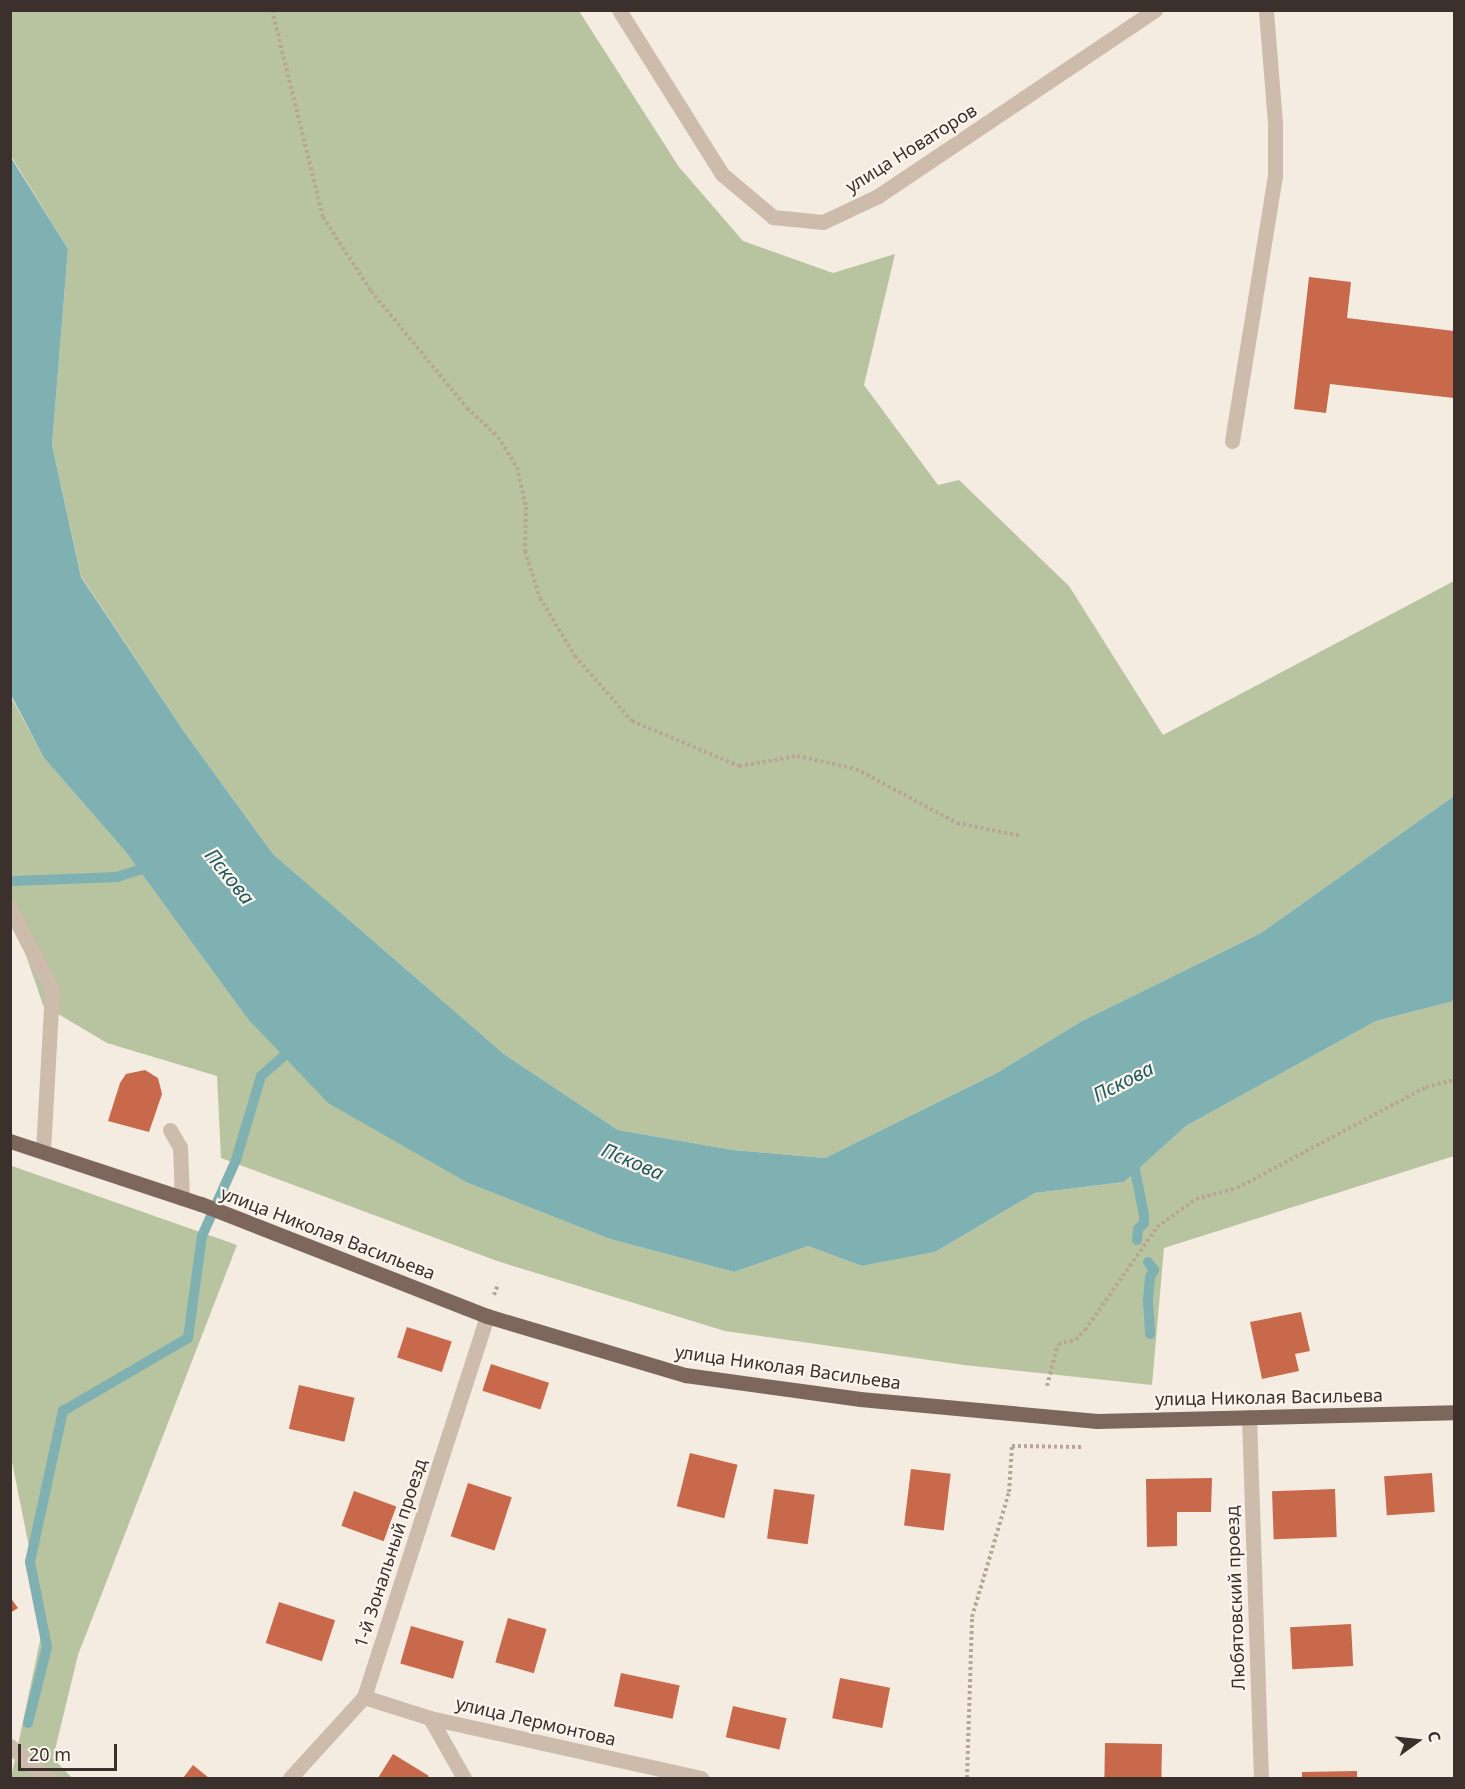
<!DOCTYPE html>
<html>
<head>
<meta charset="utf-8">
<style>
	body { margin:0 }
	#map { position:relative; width:1465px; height:1789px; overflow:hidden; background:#f4ebe1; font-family:"Noto Sans",sans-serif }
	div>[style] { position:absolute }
	.green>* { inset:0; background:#b8c4a0 }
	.water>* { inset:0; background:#7fb0b2 }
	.stream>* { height:10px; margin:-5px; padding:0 5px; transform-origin:5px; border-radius:5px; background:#7fb0b2 }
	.building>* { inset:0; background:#c8694b; transform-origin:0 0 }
	.path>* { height:4px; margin-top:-2px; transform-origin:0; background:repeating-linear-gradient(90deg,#b9a596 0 3px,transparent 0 6px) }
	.service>* { height:15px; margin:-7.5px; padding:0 7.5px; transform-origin:7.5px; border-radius:7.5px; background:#cdbbac }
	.minor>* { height:15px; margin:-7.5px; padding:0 7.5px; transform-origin:7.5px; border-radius:7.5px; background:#cdbbac }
	.primary>* { height:15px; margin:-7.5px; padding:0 7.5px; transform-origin:7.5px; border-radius:7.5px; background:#7d675c }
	span { translate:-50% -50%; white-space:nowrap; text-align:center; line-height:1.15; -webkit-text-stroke:4.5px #fbf5ee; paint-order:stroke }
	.street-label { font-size:18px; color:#3b302b }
	.water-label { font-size:20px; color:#1f5a5e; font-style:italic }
	.frame { position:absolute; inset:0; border:12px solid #3b302b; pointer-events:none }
	.north { position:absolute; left:1387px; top:1711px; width:60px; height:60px; -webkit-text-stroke:4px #fbf5ee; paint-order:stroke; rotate:75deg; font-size:16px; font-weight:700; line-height:24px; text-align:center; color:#3b302b }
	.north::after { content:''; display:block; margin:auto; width:21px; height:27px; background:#3b302b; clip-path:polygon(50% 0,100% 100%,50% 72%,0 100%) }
	.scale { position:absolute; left:18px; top:1744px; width:99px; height:27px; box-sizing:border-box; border:3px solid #3b302b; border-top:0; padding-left:8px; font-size:18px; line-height:21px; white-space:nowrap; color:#3b302b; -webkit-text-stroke:4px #fbf5ee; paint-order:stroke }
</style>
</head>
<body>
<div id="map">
	<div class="green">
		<div style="clip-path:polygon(11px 11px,579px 11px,679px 167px,743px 241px,833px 273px,895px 254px,864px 385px,938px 485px,959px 480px,1069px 586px,1163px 735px,1454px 581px,1454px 796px,1261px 933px,1082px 1021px,995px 1074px,825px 1158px,733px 1150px,618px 1130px,504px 1054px,273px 854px,185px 733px,81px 576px,52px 445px,68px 249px,11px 156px)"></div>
		<div style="clip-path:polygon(10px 695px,44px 758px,125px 851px,247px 1018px,468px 1183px,610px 1239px,734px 1272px,808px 1246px,862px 1266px,935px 1252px,1035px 1193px,1124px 1182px,1186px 1126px,1376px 1021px,1454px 1001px,1454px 1156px,1164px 1248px,1152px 1385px,964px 1365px,725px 1331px,497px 1261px,221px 1158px,217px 1076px,107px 1043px,43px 1005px,11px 911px)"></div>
		<div style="clip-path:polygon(12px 1166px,237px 1245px,78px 1655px,53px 1758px,72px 1778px,11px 1778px,44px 1622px,11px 1457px)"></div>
	</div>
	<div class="water">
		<div style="clip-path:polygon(10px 156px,68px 249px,52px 445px,81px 577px,185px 733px,273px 854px,504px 1054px,618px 1130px,733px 1150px,825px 1158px,995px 1074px,1082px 1021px,1261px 933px,1454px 796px,1454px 1001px,1376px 1021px,1186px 1126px,1124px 1182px,1035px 1193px,935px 1252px,862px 1266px,808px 1246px,734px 1272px,610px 1239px,468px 1183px,328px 1103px,247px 1018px,125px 851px,44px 758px,11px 695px)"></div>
	</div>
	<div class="stream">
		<div style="left:14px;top:881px;width:103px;rotate:-2.2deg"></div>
		<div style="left:117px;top:877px;width:35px;rotate:-18deg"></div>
		<div style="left:1133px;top:1160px;width:56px;rotate:78.7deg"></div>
		<div style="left:1144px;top:1215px;width:8px;rotate:90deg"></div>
		<div style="left:1144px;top:1223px;width:8px;rotate:135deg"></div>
		<div style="left:1138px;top:1229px;width:11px;rotate:95deg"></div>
		<div style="left:1148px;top:1262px;width:10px;rotate:53deg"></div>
		<div style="left:1154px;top:1270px;width:8px;rotate:120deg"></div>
		<div style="left:1150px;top:1277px;width:25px;rotate:95deg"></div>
		<div style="left:1148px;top:1302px;width:32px;rotate:86deg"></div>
		<div style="left:28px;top:1723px;width:78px;rotate:-76deg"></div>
		<div style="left:47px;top:1647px;width:87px;rotate:-101.3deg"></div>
		<div style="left:30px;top:1562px;width:155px;rotate:-77.7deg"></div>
		<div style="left:63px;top:1411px;width:145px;rotate:-30.3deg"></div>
		<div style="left:188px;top:1338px;width:103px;rotate:-82.2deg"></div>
		<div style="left:202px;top:1236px;width:83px;rotate:-65.9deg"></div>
		<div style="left:236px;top:1160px;width:88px;rotate:-73.4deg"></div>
		<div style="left:261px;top:1076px;width:44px;rotate:-41.3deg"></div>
	</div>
	<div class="building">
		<div style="clip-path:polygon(1309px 277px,1351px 282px,1347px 318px,1454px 331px,1454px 398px,1330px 384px,1326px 413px,1294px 409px)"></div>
		<div style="clip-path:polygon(145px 1070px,158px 1078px,162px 1094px,149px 1132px,108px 1121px,120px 1083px,126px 1074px)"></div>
		<div style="clip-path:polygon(1301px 1312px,1310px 1351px,1295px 1354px,1299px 1371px,1262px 1379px,1250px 1322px)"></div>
		<div style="left:407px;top:1327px;width:47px;height:32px;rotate:18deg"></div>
		<div style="left:491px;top:1364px;width:61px;height:28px;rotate:18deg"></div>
		<div style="left:299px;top:1385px;width:57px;height:45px;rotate:13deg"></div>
		<div style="left:690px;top:1453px;width:49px;height:55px;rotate:14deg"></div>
		<div style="left:911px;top:1469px;width:40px;height:57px;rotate:7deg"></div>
		<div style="left:1432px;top:1473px;width:39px;height:48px;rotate:86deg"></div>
		<div style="clip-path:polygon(1212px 1478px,1211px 1512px,1177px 1512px,1177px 1546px,1147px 1547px,1146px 1479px)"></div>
		<div style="left:468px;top:1483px;width:46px;height:56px;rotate:18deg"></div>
		<div style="left:774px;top:1489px;width:41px;height:50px;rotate:8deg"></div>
		<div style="left:1335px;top:1489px;width:48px;height:63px;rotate:88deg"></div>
		<div style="left:354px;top:1491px;width:45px;height:37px;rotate:20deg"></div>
		<div style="clip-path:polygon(10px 1597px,18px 1608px,10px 1613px)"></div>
		<div style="left:279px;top:1602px;width:59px;height:43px;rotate:18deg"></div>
		<div style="left:508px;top:1618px;width:40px;height:46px;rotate:16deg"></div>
		<div style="left:1351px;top:1624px;width:42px;height:61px;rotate:87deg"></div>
		<div style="left:411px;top:1626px;width:55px;height:39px;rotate:16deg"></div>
		<div style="left:621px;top:1673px;width:60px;height:34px;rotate:12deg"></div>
		<div style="left:840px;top:1678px;width:51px;height:41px;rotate:11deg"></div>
		<div style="left:733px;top:1706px;width:55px;height:32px;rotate:13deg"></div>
		<div style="left:1105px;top:1743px;width:57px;height:35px;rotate:1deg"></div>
		<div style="clip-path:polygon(393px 1754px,429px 1776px,427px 1778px,378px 1778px)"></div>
		<div style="clip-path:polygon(193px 1765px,209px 1778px,183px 1778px)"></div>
		<div style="clip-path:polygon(1357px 1771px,1357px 1778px,1302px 1778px,1302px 1772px)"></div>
	</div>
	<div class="path">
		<div style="left:272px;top:10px;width:213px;rotate:76.2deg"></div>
		<div style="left:323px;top:217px;width:88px;rotate:57deg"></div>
		<div style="left:371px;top:291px;width:151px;rotate:50.6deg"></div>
		<div style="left:467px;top:408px;width:42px;rotate:43.1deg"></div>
		<div style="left:498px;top:437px;width:36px;rotate:58deg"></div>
		<div style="left:517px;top:467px;width:41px;rotate:77.3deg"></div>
		<div style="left:526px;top:507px;width:44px;rotate:91.3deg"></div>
		<div style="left:525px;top:551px;width:49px;rotate:72.3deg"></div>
		<div style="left:540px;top:598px;width:68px;rotate:58.9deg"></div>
		<div style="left:575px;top:656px;width:86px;rotate:48.8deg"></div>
		<div style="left:632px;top:721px;width:116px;rotate:22.8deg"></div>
		<div style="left:739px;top:766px;width:59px;rotate:-9.8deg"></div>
		<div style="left:797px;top:756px;width:60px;rotate:12.4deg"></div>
		<div style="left:856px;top:769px;width:115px;rotate:28.1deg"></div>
		<div style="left:957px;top:823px;width:66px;rotate:11.3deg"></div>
		<div style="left:494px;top:1295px;width:12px;rotate:-70deg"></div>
		<div style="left:1047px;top:1386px;width:43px;rotate:-75.3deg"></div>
		<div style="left:1058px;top:1344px;width:18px;rotate:-13deg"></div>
		<div style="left:1076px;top:1340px;width:13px;rotate:-48deg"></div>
		<div style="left:1085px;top:1330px;width:126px;rotate:-55deg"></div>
		<div style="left:1157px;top:1227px;width:48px;rotate:-35.7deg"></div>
		<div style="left:1196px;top:1199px;width:42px;rotate:-15deg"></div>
		<div style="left:1237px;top:1188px;width:214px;rotate:-28.1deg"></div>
		<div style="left:1426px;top:1087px;width:29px;rotate:-14deg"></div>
		<div style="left:967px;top:1778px;width:161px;rotate:-88.2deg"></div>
		<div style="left:972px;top:1617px;width:130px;rotate:-73.5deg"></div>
		<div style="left:1009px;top:1492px;width:46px;rotate:-86.3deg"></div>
		<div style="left:1012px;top:1446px;width:69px;rotate:0.8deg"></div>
	</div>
	<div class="service">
		<div style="left:1232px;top:441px;width:268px;rotate:-80.8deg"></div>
		<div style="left:1275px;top:176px;width:53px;rotate:-90deg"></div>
		<div style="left:1275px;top:123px;width:113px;rotate:-94.6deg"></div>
		<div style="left:170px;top:1130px;width:20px;rotate:60deg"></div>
		<div style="left:180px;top:1147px;width:51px;rotate:87.8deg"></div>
	</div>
	<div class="minor">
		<div style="left:619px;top:10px;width:194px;rotate:57.9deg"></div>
		<div style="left:722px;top:174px;width:67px;rotate:40.1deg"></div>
		<div style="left:773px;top:217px;width:50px;rotate:5.7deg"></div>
		<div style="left:823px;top:222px;width:61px;rotate:-25.3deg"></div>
		<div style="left:878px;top:196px;width:334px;rotate:-33.9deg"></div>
		<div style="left:10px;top:908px;width:92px;rotate:62.9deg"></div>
		<div style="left:52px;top:990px;width:160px;rotate:93.2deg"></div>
		<div style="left:1249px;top:1417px;width:361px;rotate:88.1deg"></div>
		<div style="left:364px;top:1697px;width:69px;rotate:17.7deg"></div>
		<div style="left:430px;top:1718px;width:278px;rotate:12.5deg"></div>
		<div style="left:430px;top:1718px;width:69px;rotate:60.5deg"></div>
		<div style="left:10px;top:1746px;width:50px;rotate:40.1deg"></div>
		<div style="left:290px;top:1778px;width:110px;rotate:-47.6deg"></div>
		<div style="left:364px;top:1697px;width:400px;rotate:-72.1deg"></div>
	</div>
	<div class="primary">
		<div style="left:10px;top:1141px;width:201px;rotate:18.3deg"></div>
		<div style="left:201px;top:1204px;width:307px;rotate:21.4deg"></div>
		<div style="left:487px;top:1316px;width:207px;rotate:16.6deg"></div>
		<div style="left:685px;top:1375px;width:177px;rotate:7.8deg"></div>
		<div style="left:860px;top:1399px;width:238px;rotate:5.3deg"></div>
		<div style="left:1097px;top:1421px;width:357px;rotate:-1.4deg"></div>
	</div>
	<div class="street-label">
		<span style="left:911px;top:148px;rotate:-32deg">улица Новаторов</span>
		<span style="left:328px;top:1233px;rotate:21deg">улица Николая Васильева</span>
		<span style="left:788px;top:1367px;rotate:8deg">улица Николая Васильева</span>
		<span style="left:1269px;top:1397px;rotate:-1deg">улица Николая Васильева</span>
		<span style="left:390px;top:1553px;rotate:-72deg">1-й Зональный проезд</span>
		<span style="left:1235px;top:1598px;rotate:-92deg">Любятовский проезд</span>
		<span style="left:536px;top:1721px;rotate:13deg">улица Лермонтова</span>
	</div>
	<div class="water-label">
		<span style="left:230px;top:876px;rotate:51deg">Пскова</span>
		<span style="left:1123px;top:1081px;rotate:-27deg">Пскова</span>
		<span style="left:633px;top:1161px;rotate:23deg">Пскова</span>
	</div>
	<div class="frame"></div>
	<div class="north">С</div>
	<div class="scale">20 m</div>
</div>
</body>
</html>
